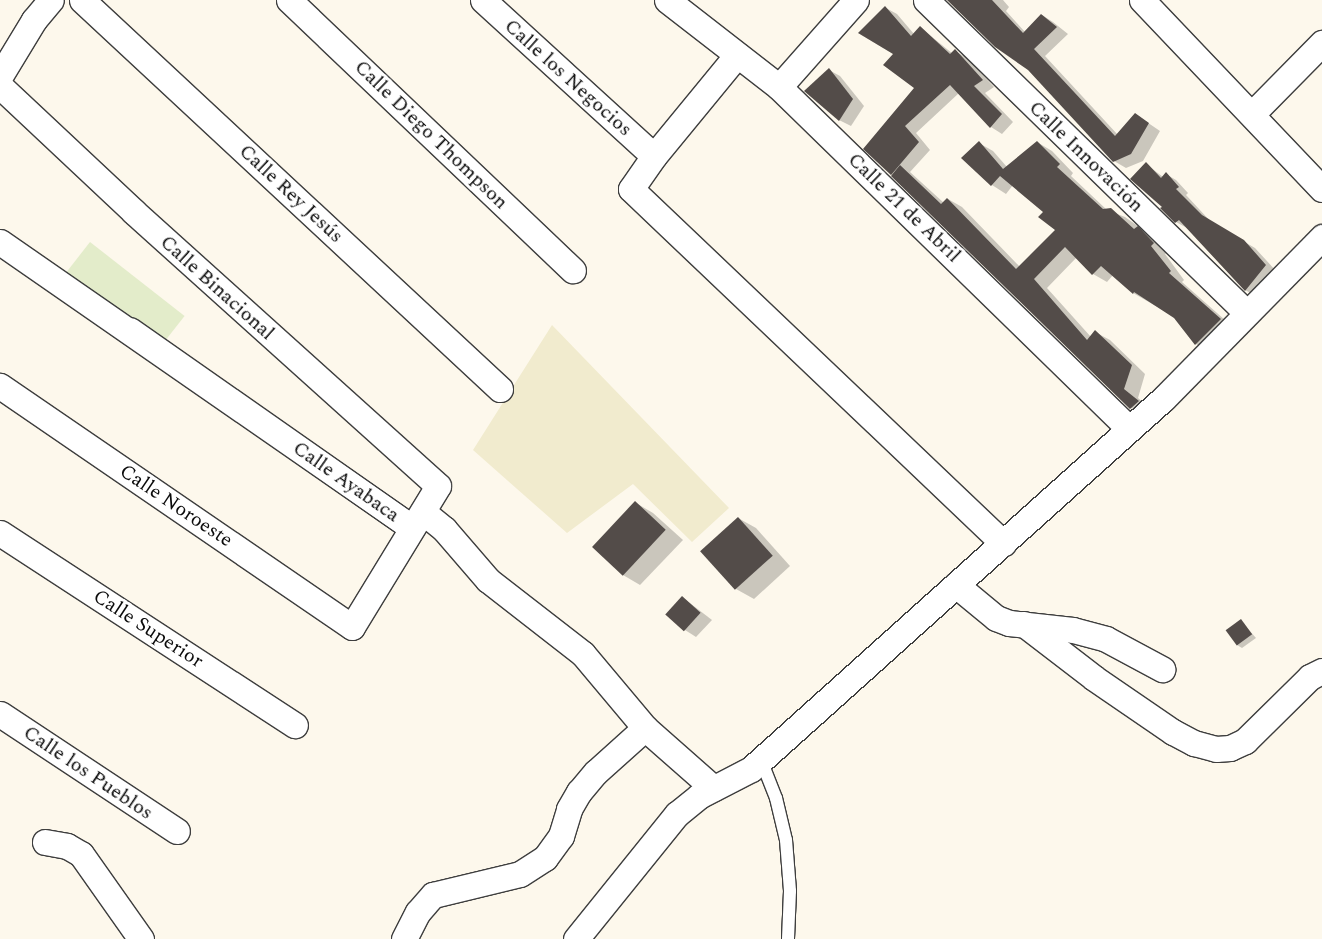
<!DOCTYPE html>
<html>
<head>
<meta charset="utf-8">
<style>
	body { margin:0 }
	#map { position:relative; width:1322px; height:939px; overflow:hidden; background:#fdf8ec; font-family:Spectral,serif }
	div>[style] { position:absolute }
	.farmland>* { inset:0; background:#f1ebce }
	.pitch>* { inset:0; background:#e3ecca; transform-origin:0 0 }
	.shadow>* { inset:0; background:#0003 }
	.building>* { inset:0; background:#534c49; transform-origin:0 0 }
	.roads { filter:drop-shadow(1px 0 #3e3e3e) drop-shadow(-1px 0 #3e3e3e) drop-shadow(0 1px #3e3e3e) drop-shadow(0 -1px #3e3e3e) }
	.service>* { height:12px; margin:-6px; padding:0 6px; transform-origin:6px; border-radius:6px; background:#fff }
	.minor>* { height:25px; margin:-12.5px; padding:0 12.5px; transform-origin:12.5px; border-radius:12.5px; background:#fff }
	span { translate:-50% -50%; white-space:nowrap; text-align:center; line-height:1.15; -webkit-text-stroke:5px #fff; paint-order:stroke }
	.street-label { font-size:20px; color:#0b0b0b }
</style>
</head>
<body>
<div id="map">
	<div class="farmland">
		<div style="clip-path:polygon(552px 325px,729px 508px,692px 542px,633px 484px,567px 533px,473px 450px)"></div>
	</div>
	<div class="pitch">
		<div style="left:90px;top:242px;width:120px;height:44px;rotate:38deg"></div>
	</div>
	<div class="shadow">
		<div style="clip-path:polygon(948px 0,1003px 0,1009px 7px,1006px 11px,1025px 32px,1042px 15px,1053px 22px,1068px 34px,1045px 56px,1118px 135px,1135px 114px,1160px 131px,1143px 161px,1126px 168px,1114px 161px,1029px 69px)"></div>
		<div style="clip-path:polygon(886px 8px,897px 14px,914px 34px,921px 28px,953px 54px,955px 51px,967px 58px,994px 87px,985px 93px,1013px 122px,1002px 134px,991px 127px,959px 93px,916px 133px,930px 150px,910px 172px,944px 203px,948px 199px,962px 207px,1020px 267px,1056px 230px,1045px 212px,1013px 185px,1006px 194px,992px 185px,962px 158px,979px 143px,993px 151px,1007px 167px,1037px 142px,1052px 151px,1073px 173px,1071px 176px,1107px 210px,1125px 217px,1152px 236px,1168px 252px,1165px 254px,1184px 280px,1182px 282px,1234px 328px,1210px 353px,1196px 344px,1175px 317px,1133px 293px,1113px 275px,1107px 282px,1093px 274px,1077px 257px,1047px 288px,1091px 337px,1095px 332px,1110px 340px,1145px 374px,1138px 398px,1152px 410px,1145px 416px,1131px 408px,865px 149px,916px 88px,895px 54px)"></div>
		<div style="clip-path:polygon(829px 70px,840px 76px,864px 106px,851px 126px,839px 120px)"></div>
		<div style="clip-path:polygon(1146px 164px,1163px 177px,1166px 174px,1176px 180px,1188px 193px,1186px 195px,1212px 223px,1255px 248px,1276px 271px,1256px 296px,1245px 290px,1187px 228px,1176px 222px,1164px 207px)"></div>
		<div style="clip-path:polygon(636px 503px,653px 513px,683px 540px,640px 585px,623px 575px)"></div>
		<div style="clip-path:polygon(738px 518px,756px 528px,790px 566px,754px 599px,736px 589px)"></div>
		<div style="clip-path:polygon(682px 597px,712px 620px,696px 637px,685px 630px)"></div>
		<div style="clip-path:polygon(1241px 621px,1256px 638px,1242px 648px,1237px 645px)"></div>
	</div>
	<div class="building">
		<div style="clip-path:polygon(947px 0,992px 0,1023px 33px,1041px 14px,1057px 27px,1034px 49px,1115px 136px,1135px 113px,1149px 123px,1131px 154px,1113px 162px,1028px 70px,995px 47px)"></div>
		<div style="clip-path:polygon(885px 6px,911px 36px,920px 26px,950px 54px,955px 49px,983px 80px,974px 86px,1002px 114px,990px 128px,950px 85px,905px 126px,919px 142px,891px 175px,863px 149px,914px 88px,883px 65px,893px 54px,858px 33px)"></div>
		<div style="clip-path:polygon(829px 68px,853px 99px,839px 121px,804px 91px)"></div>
		<div style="clip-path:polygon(979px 141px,1003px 169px,1037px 141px,1060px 164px,1057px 167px,1103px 209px,1111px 208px,1134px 229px,1138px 226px,1154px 243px,1151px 246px,1171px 271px,1169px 273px,1221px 319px,1195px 345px,1174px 318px,1134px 292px,1133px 294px,1101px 266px,1092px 275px,1065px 247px,1034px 279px,1087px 340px,1095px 330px,1132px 365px,1124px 389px,1139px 401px,1130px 409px,891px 176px,900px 165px,941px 204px,947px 198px,1016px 269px,1055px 230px,1038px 217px,1043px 212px,1000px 176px,991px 186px,961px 158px)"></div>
		<div style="clip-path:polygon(1146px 162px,1161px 178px,1166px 172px,1179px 187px,1176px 189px,1202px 215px,1244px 240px,1266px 265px,1245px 291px,1179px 220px,1175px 223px,1160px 208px,1162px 207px,1130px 179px)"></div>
		<div style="left:635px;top:501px;width:42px;height:63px;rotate:43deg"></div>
		<div style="left:738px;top:517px;width:52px;height:51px;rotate:48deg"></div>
		<div style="left:682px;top:596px;width:25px;height:25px;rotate:42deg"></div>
		<div style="left:1241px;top:619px;width:19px;height:19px;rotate:54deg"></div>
	</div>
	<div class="roads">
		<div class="service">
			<div style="left:761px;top:760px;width:41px;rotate:68.5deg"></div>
			<div style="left:776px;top:798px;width:43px;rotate:76.6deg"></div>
			<div style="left:786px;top:840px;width:51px;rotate:85.5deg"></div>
			<div style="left:790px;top:891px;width:48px;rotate:92.4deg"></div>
		</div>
		<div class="minor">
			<div style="left:82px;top:0;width:571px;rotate:42.94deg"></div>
			<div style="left:289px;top:0;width:392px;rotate:43.6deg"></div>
			<div style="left:483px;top:0;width:231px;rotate:42.4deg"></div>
			<div style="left:667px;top:0;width:142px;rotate:37.8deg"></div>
			<div style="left:779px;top:87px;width:489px;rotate:44.3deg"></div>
			<div style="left:926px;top:0;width:448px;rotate:44.3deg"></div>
			<div style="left:1142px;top:0;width:261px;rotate:46.4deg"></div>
			<div style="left:737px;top:55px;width:131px;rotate:129.4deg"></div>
			<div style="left:654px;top:156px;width:40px;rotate:124.9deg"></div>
			<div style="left:631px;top:189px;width:514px;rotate:43.58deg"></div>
			<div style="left:0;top:76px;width:66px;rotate:-58.7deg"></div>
			<div style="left:34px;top:20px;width:26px;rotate:-50deg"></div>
			<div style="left:0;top:86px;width:184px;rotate:43.2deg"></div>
			<div style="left:134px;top:212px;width:409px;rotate:42deg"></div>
			<div style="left:438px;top:486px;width:165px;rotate:121.4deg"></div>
			<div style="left:352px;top:627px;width:427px;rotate:-145.6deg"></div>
			<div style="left:779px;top:87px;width:116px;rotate:-48.5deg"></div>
			<div style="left:1252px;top:114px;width:100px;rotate:-45.4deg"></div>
			<div style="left:0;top:242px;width:500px;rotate:34.74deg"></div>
			<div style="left:411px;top:527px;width:343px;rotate:-145deg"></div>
			<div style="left:428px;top:516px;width:21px;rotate:39deg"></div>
			<div style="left:444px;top:529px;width:67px;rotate:49.2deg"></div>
			<div style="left:488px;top:580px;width:120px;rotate:37.9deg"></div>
			<div style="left:583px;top:654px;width:97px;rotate:50deg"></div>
			<div style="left:645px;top:728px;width:91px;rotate:41.4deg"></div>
			<div style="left:0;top:533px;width:352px;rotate:33.1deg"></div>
			<div style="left:956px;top:585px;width:52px;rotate:39.5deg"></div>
			<div style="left:996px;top:618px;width:14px;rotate:21deg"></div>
			<div style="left:1009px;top:623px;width:64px;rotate:6.2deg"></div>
			<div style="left:1073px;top:630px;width:34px;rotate:15deg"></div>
			<div style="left:1106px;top:639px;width:64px;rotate:28.2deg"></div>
			<div style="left:1024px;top:624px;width:88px;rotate:37.6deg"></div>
			<div style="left:1094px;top:678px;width:96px;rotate:34.4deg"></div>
			<div style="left:1173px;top:732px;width:24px;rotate:28deg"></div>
			<div style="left:1194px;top:743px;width:23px;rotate:15deg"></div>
			<div style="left:1216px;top:749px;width:14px;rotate:-4deg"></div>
			<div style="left:1230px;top:748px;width:17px;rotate:-25deg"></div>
			<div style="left:1245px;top:741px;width:91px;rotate:-44.6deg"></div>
			<div style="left:1310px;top:677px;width:13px;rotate:-27deg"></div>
			<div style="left:0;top:714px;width:212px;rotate:33.5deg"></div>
			<div style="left:45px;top:842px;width:22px;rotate:10deg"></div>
			<div style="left:67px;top:846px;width:16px;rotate:30deg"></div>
			<div style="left:81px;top:854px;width:104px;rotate:54.8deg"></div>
			<div style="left:404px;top:939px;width:30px;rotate:-63deg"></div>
			<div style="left:418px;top:912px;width:23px;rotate:-49deg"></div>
			<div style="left:433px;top:895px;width:89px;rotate:-13.6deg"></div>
			<div style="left:520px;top:874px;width:30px;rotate:-33deg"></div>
			<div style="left:545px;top:858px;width:27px;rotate:-54deg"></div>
			<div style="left:561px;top:836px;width:28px;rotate:-73deg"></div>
			<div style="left:569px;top:809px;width:20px;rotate:-60deg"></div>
			<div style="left:579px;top:792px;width:26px;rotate:-50deg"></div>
			<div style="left:596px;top:772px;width:66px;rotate:-41.9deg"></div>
			<div style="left:576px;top:939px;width:161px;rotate:-51.1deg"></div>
			<div style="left:677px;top:814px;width:28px;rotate:-39deg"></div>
			<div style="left:699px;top:796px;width:59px;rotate:-27.4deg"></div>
			<div style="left:751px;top:769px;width:555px;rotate:-41.93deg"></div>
			<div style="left:1164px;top:398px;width:226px;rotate:-45.5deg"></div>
		</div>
	</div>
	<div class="street-label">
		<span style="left:568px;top:78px;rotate:42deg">Calle los Negocios</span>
		<span style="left:431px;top:135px;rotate:44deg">Calle Diego Thompson</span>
		<span style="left:1086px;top:157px;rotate:44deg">Calle Innovación</span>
		<span style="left:291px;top:194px;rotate:43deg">Calle Rey Jesús</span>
		<span style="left:904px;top:208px;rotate:44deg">Calle 21 de Abril</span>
		<span style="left:217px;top:288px;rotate:42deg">Calle Binacional</span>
		<span style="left:346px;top:482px;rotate:35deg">Calle Ayabaca</span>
		<span style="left:176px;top:506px;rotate:34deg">Calle Noroeste</span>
		<span style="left:148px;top:629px;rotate:33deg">Calle Superior</span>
		<span style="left:88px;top:773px;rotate:34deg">Calle los Pueblos</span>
	</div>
</div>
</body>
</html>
